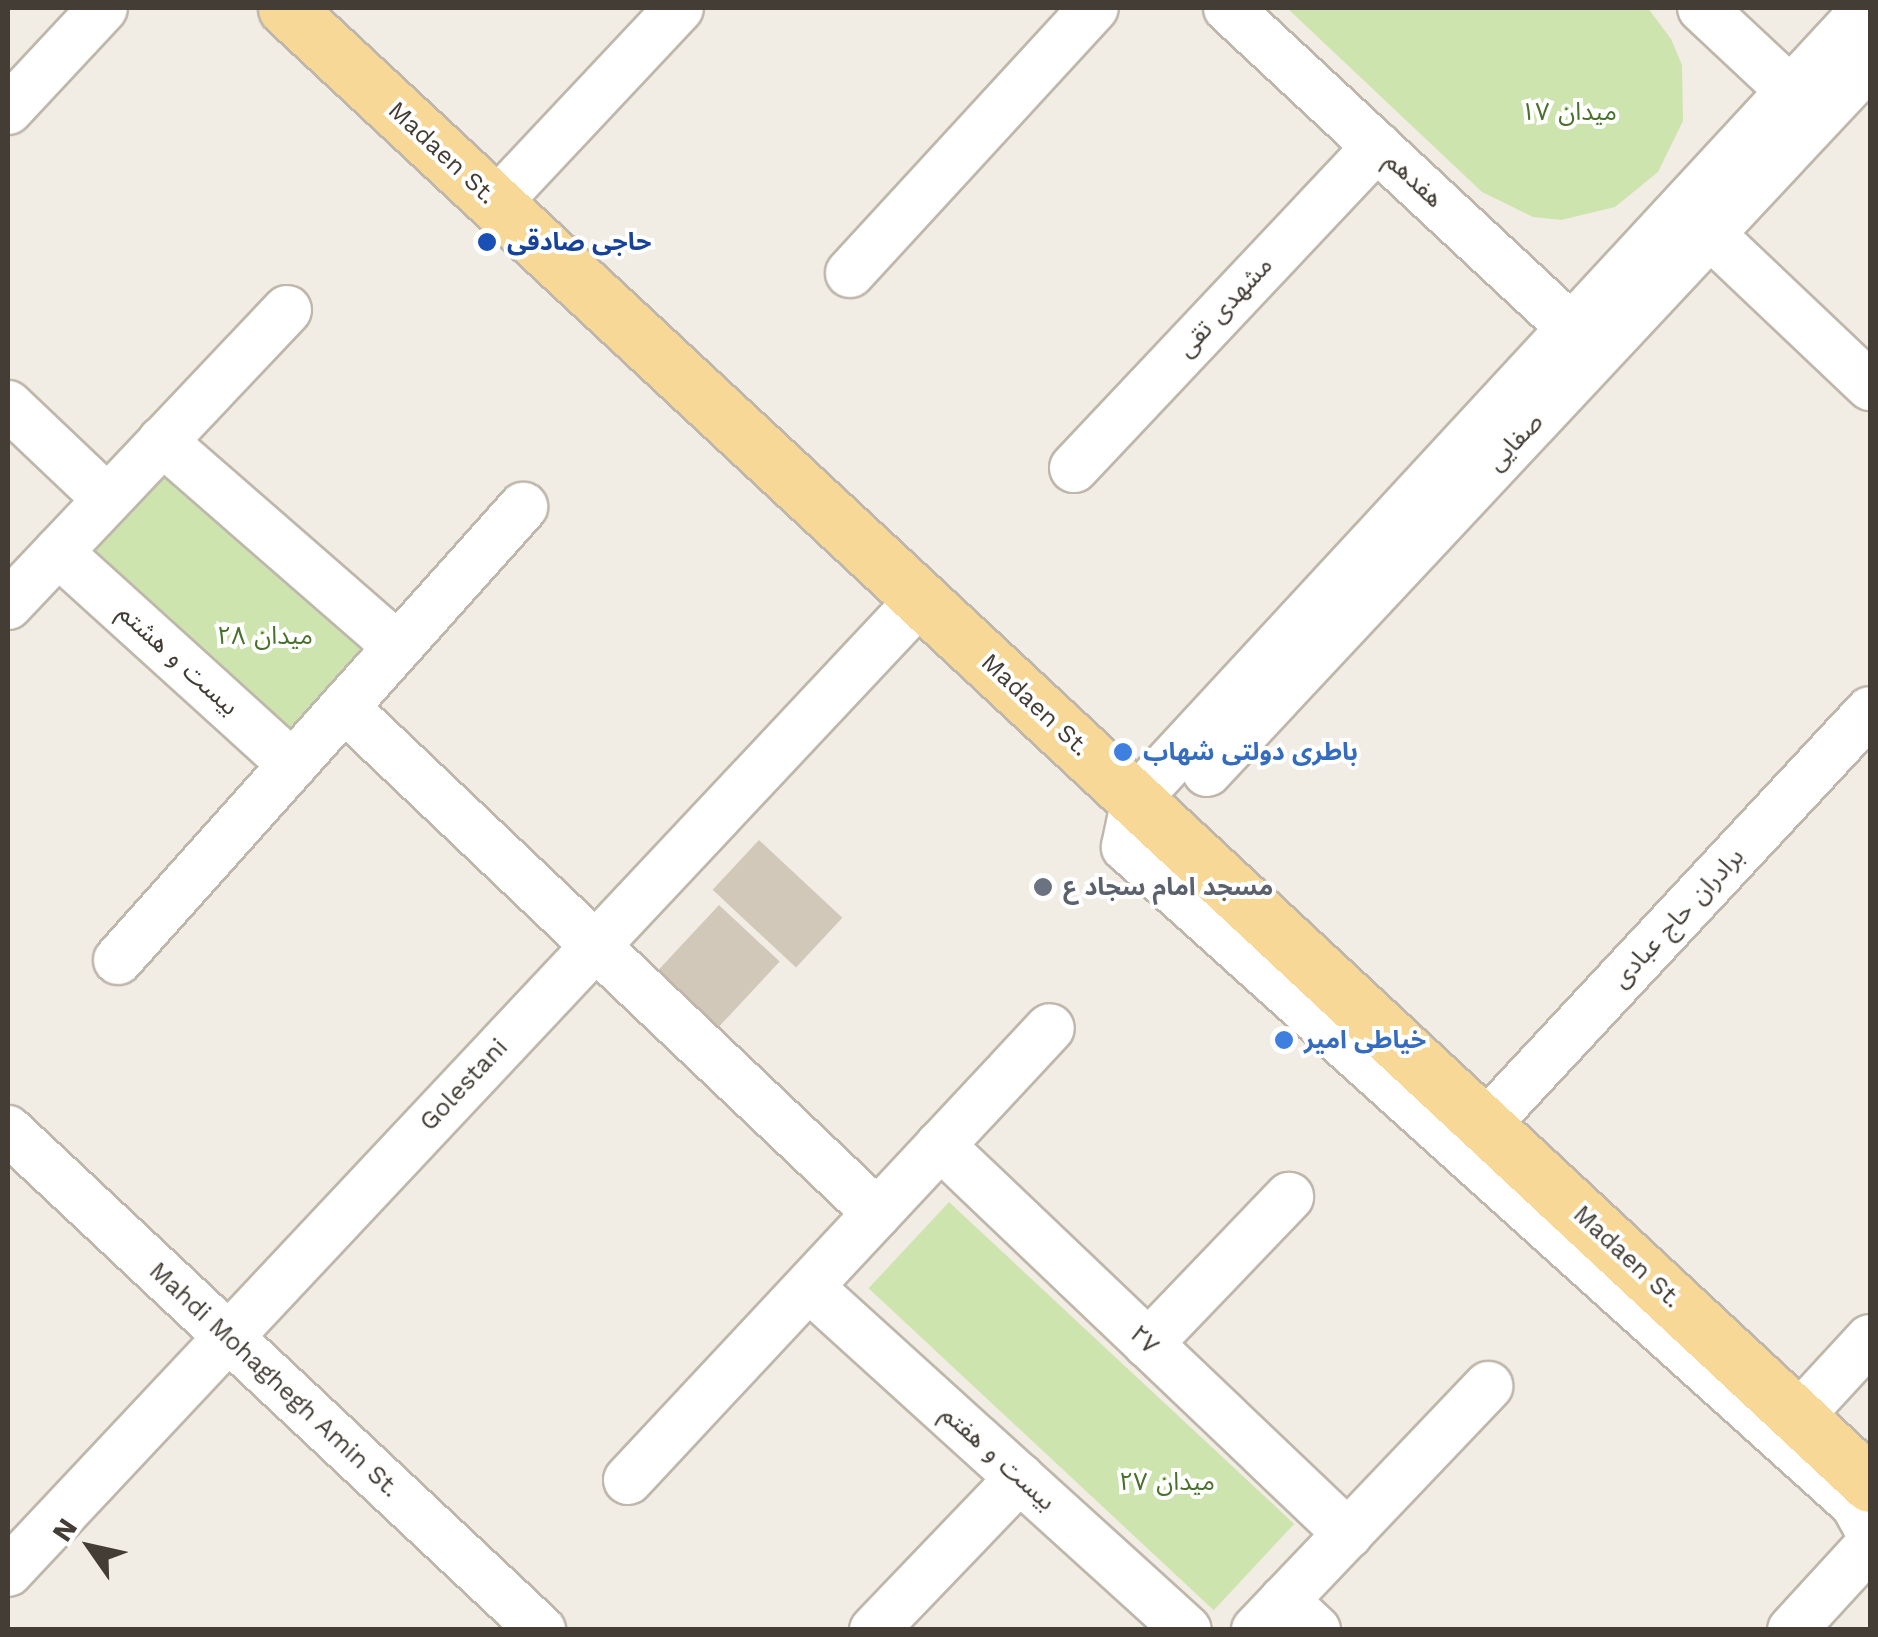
<!DOCTYPE html>
<html>
<head>
<meta charset="utf-8">
<style>
	body { margin:0 }
	#map { position:relative; width:1878px; height:1637px; overflow:hidden; background:#f1ede4; font-family:"Work Sans","Noto Sans Arabic",sans-serif }
	div>[style] { position:absolute }
	.green>* { inset:0; background:#cee4af; transform-origin:0 0 }
	.building>* { inset:0; background:#d2c8ba; transform-origin:0 0 }
	.roads { filter:drop-shadow(2px 0 #bfb7ab) drop-shadow(-2px 0 #bfb7ab) drop-shadow(0 2px #bfb7ab) drop-shadow(0 -2px #bfb7ab) }
	.minor>* { height:48px; margin:-24px; padding:0 24px; transform-origin:24px; border-radius:24px; background:#fff }
	.major>* { height:55px; margin:-27.5px; padding:0 27.5px; transform-origin:27.5px; border-radius:27.5px; background:#f8d896 }
	.dots>* { width:28px; height:28px; translate:-50% -50%; box-sizing:border-box; border:5px solid #fff; border-radius:50% }
	span { translate:-50% -50%; white-space:nowrap; text-align:center; line-height:1.15; -webkit-text-stroke:8px #fff; paint-order:stroke }
	.park-label { font-size:25px; color:#49712c }
	.street-label { font-size:25px; color:#433d35 }
	.transit-label { font-size:25px; color:#164399; font-weight:700 }
	.left { translate:0 -50%; text-align:left }
	.shop-label { font-size:25px; color:#366cbe; font-weight:700 }
	.worship-label { font-size:25px; color:#5b616d; font-weight:700 }
	.frame { position:absolute; inset:0; border:10px solid #433d35; pointer-events:none }
	.north { position:absolute; left:40px; top:1497px; width:100px; height:100px; -webkit-text-stroke:8px #fff; paint-order:stroke; rotate:304deg; font-size:28px; font-weight:700; line-height:40px; text-align:center; color:#433d35 }
	.north::after { content:''; display:block; margin:auto; width:35px; height:45px; background:#433d35; clip-path:polygon(50% 0,100% 100%,50% 72%,0 100%) }
</style>
</head>
<body>
<div id="map">
	<div class="green">
		<div style="clip-path:polygon(1287px 8px,1648px 8px,1671px 39px,1682px 65px,1683px 121px,1658px 172px,1615px 207px,1561px 220px,1533px 217px,1482px 192px)"></div>
		<div style="left:163px;top:453px;width:295px;height:136px;rotate:42deg"></div>
		<div style="left:949px;top:1202px;width:472px;height:118px;rotate:43deg"></div>
	</div>
	<div class="building">
		<div style="left:759px;top:840px;width:114px;height:68px;rotate:43deg"></div>
		<div style="left:719px;top:905px;width:83px;height:93px;rotate:43deg"></div>
	</div>
	<div class="roads">
		<div class="minor">
			<div style="left:1228px;top:8px;width:502px;rotate:42.98deg"></div>
			<div style="left:1702px;top:8px;width:152px;rotate:43.1deg"></div>
			<div style="left:1867px;top:8px;width:1077px;rotate:132.74deg"></div>
			<div style="left:1136px;top:799px;width:49px;rotate:101.8deg"></div>
			<div style="left:1126px;top:847px;width:981px;rotate:42.03deg"></div>
			<div style="left:1855px;top:1504px;width:31px;rotate:61deg"></div>
			<div style="left:8px;top:110px;width:139px;rotate:-47deg"></div>
			<div style="left:496px;top:203px;width:267px;rotate:-46.8deg"></div>
			<div style="left:1710px;top:234px;width:221px;rotate:43.5deg"></div>
			<div style="left:850px;top:273px;width:360px;rotate:-47.4deg"></div>
			<div style="left:8px;top:405px;width:137px;rotate:43.5deg"></div>
			<div style="left:162px;top:441px;width:313px;rotate:41.1deg"></div>
			<div style="left:1074px;top:468px;width:442px;rotate:-46.7deg"></div>
			<div style="left:58px;top:552px;width:317px;rotate:42.2deg"></div>
			<div style="left:8px;top:605px;width:406px;rotate:-46.6deg"></div>
			<div style="left:344px;top:707px;width:735px;rotate:43.51deg"></div>
			<div style="left:1207px;top:772px;width:971px;rotate:-46.92deg"></div>
			<div style="left:118px;top:960px;width:608px;rotate:-48.2deg"></div>
			<div style="left:1485px;top:1125px;width:565px;rotate:-47.08deg"></div>
			<div style="left:8px;top:1130px;width:731px;rotate:43.17deg"></div>
			<div style="left:940px;top:1145px;width:564px;rotate:43.63deg"></div>
			<div style="left:809px;top:1287px;width:510px;rotate:42.22deg"></div>
			<div style="left:1148px;top:1344px;width:204px;rotate:-46.2deg"></div>
			<div style="left:1798px;top:1417px;width:106px;rotate:-47.3deg"></div>
			<div style="left:628px;top:1480px;width:618px;rotate:-46.97deg"></div>
			<div style="left:8px;top:1572px;width:1334px;rotate:-46.82deg"></div>
			<div style="left:1284px;top:1600px;width:44px;rotate:43.2deg"></div>
			<div style="left:874px;top:1630px;width:211px;rotate:-46.2deg"></div>
			<div style="left:1256px;top:1630px;width:337px;rotate:-46.4deg"></div>
			<div style="left:1792px;top:1630px;width:115px;rotate:-47.5deg"></div>
		</div>
		<div class="major">
			<div style="left:286px;top:8px;width:2165px;rotate:42.98deg"></div>
		</div>
	</div>
	<div class="dots">
		<div style="left:487px;top:242px;background:#1a4fb4"></div>
		<div style="left:1123px;top:752px;background:#3f7fe0"></div>
		<div style="left:1043px;top:887px;background:#6b7280"></div>
		<div style="left:1284px;top:1040px;background:#3f7fe0"></div>
	</div>
	<div class="park-label">
		<span style="left:1569px;top:112px">میدان ۱۷</span>
		<span style="left:265px;top:636px">میدان ۲۸</span>
		<span style="left:1167px;top:1482px">میدان ۲۷</span>
	</div>
	<div class="street-label">
		<span style="left:442px;top:153px;rotate:43deg">Madaen St.</span>
		<span style="left:1414px;top:180px;rotate:43deg">هفدهم</span>
		<span style="left:1225px;top:307px;rotate:-47deg">مشهدی تقی</span>
		<span style="left:1515px;top:442px;rotate:-47deg">صفایی</span>
		<span style="left:178px;top:660px;rotate:42deg">بیست و هشتم</span>
		<span style="left:1035px;top:705px;rotate:43deg">Madaen St.</span>
		<span style="left:1678px;top:918px;rotate:-47deg">برادران حاج عبادی</span>
		<span style="left:464px;top:1085px;rotate:-47deg">Golestani</span>
		<span style="left:1627px;top:1257px;rotate:43deg">Madaen St.</span>
		<span style="left:1144px;top:1340px;rotate:44deg">۲۷</span>
		<span style="left:274px;top:1380px;rotate:43deg">Mahdi Mohaghegh Amin St.</span>
		<span style="left:998px;top:1458px;rotate:42deg">بیست و هفتم</span>
	</div>
	<div class="transit-label">
		<span class="left" style="left:507px;top:242px">حاجی صادقی</span>
	</div>
	<div class="shop-label">
		<span class="left" style="left:1143px;top:752px">باطری دولتی شهاب</span>
		<span class="left" style="left:1304px;top:1040px">خیاطی امیر</span>
	</div>
	<div class="worship-label">
		<span class="left" style="left:1063px;top:887px">مسجد امام سجاد ع</span>
	</div>
	<div class="frame"></div>
	<div class="north">N</div>
</div>
</body>
</html>
